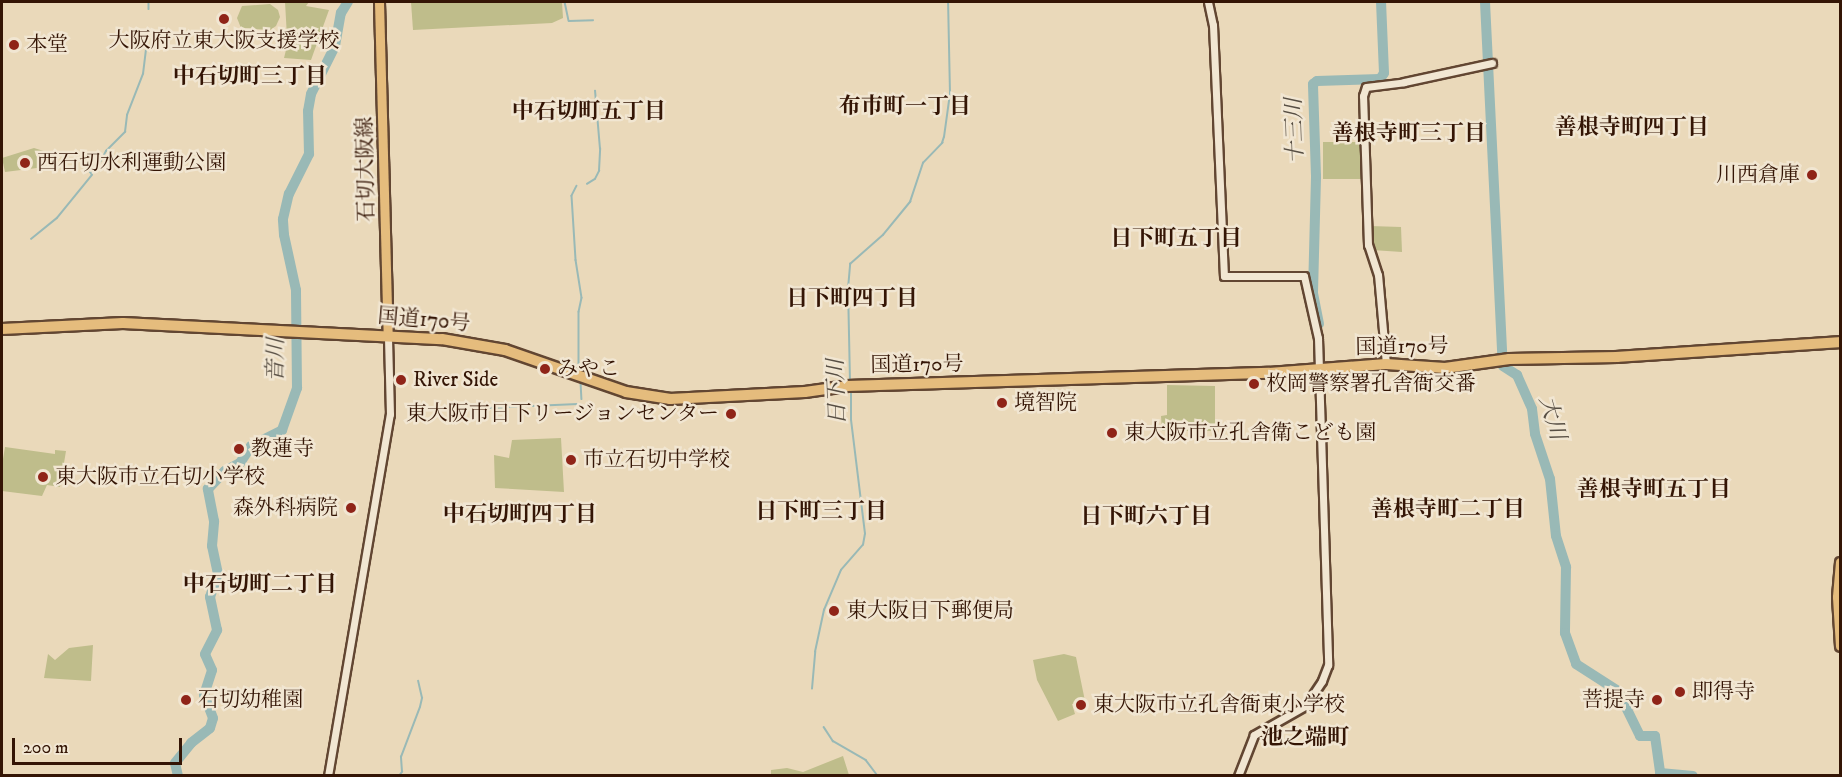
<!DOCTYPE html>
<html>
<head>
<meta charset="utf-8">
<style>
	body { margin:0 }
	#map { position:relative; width:1842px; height:777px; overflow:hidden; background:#ead9ba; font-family:"IM FELL DW Pica","Noto Serif JP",serif }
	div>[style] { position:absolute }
	.green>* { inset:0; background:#bfbd8b; transform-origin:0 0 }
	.stream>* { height:1.5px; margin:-0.75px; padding:0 0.75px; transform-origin:0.75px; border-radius:0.75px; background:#99b9b6 }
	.river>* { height:10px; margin:-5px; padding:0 5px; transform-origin:5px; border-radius:5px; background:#99b9b6 }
	.roads { filter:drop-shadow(2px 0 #624632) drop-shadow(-2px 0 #624632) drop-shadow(0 2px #624632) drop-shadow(0 -2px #624632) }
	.minor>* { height:7px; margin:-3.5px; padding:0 3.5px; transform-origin:3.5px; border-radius:3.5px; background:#f1e6d2 }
	.major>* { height:9px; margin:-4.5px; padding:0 4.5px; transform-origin:4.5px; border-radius:4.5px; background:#e5bc7d }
	.highway>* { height:10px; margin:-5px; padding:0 5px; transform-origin:5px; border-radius:5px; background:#e5bc7d }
	.dots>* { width:16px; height:16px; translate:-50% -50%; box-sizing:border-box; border:3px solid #f1e6d2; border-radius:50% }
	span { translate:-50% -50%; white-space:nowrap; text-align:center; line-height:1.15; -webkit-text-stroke:5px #f1e6d2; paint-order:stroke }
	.poi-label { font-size:21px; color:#341505 }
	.left { translate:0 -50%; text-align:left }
	.right { translate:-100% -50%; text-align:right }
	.street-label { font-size:21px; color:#341505 }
	.neighbourhood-label { font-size:22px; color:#341505; font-weight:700 }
	.water-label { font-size:22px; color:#574e43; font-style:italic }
	.frame { position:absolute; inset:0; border:3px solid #341505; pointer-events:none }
	.scale { position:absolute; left:12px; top:738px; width:170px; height:27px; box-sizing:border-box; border:3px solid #341505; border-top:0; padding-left:8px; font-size:18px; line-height:21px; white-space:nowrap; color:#341505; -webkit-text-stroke:4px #f1e6d2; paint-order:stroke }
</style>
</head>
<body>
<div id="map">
	<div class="green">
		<div style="clip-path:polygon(285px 2px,309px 2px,306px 6px,329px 10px,311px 60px,284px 58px,289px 38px,287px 37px)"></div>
		<div style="clip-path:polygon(411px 2px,562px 2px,563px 18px,552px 23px,413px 30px)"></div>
		<div style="clip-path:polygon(270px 4px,278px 10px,280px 17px,276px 26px,270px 30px,241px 28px,237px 18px,242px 6px)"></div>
		<div style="left:1323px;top:142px;width:39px;height:37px"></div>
		<div style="clip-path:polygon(34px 148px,53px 154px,45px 167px,5px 172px,2px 158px)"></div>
		<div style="clip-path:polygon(1370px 226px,1401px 227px,1402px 252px,1372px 250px)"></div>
		<div style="clip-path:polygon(1167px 385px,1215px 386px,1215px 431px,1162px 431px,1161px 416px,1167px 415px)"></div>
		<div style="clip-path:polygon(561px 438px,564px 492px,495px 488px,494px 455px,509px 458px,512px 440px)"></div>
		<div style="clip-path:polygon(5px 447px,55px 454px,55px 450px,66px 451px,60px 487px,47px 485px,42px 496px,2px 491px,2px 465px)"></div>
		<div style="clip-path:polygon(93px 645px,91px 681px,44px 678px,48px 654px,55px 660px,69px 648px)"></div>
		<div style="clip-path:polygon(1064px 654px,1076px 657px,1085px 701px,1072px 704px,1075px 714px,1058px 721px,1037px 680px,1033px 660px)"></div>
		<div style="clip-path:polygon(843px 756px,849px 775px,771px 775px,771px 770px,787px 768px,803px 772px)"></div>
	</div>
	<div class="stream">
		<div style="left:149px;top:2px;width:7px;rotate:90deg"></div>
		<div style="left:565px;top:2px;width:19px;rotate:78deg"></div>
		<div style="left:569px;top:21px;width:24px;rotate:-2deg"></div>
		<div style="left:587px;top:184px;width:9px;rotate:-32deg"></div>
		<div style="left:595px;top:179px;width:9px;rotate:-63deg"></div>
		<div style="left:599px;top:171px;width:22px;rotate:-87deg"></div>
		<div style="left:600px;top:149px;width:58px;rotate:-94.9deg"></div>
		<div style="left:577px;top:186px;width:11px;rotate:117deg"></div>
		<div style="left:572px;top:196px;width:64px;rotate:86.4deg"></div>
		<div style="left:576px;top:260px;width:38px;rotate:81deg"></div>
		<div style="left:582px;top:298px;width:14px;rotate:102deg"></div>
		<div style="left:579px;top:312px;width:59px;rotate:90deg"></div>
		<div style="left:31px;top:239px;width:33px;rotate:-39deg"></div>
		<div style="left:57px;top:218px;width:55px;rotate:-50.9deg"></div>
		<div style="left:92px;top:175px;width:4px;rotate:-124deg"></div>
		<div style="left:90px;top:172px;width:8px;rotate:-30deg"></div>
		<div style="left:97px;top:168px;width:19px;rotate:-62deg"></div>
		<div style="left:106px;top:151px;width:27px;rotate:-45deg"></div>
		<div style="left:125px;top:132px;width:17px;rotate:-83deg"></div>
		<div style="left:127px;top:115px;width:44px;rotate:-68.7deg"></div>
		<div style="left:143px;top:74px;width:26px;rotate:-83deg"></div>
		<div style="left:581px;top:382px;width:17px;rotate:87deg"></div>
		<div style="left:850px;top:382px;width:93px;rotate:-91.2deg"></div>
		<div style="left:848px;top:289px;width:25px;rotate:-85deg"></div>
		<div style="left:850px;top:264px;width:44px;rotate:-41.3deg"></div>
		<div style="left:883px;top:235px;width:43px;rotate:-50.7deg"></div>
		<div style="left:910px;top:202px;width:41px;rotate:-71.6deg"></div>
		<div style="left:923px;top:163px;width:28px;rotate:-46deg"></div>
		<div style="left:942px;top:143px;width:6px;rotate:-72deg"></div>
		<div style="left:944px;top:137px;width:43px;rotate:-82.1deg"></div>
		<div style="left:950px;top:94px;width:92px;rotate:-91.2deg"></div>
		<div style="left:488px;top:408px;width:90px;rotate:-2.5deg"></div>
		<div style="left:444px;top:409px;width:39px;rotate:-1deg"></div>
		<div style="left:812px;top:689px;width:37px;rotate:-85deg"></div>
		<div style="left:815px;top:652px;width:43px;rotate:-77.9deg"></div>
		<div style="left:824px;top:610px;width:43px;rotate:-67deg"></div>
		<div style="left:841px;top:570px;width:33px;rotate:-49deg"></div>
		<div style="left:863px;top:545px;width:11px;rotate:-80deg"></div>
		<div style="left:865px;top:534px;width:115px;rotate:-97deg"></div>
		<div style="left:851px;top:420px;width:30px;rotate:-90deg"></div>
		<div style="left:824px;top:727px;width:17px;rotate:57deg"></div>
		<div style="left:833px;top:741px;width:38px;rotate:30deg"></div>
		<div style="left:866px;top:760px;width:20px;rotate:53deg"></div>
		<div style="left:399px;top:776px;width:5px;rotate:-53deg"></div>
		<div style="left:402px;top:772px;width:15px;rotate:-94deg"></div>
		<div style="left:401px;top:757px;width:53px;rotate:-69.2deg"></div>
		<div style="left:420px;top:707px;width:9px;rotate:-77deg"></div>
		<div style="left:422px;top:698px;width:17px;rotate:-103deg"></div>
	</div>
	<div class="river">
		<div style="left:1485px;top:2px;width:364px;rotate:87.2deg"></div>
		<div style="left:1503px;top:366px;width:17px;rotate:33deg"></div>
		<div style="left:1517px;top:375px;width:37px;rotate:66deg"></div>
		<div style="left:1532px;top:409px;width:25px;rotate:83deg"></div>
		<div style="left:1535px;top:434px;width:47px;rotate:71.6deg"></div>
		<div style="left:1550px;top:479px;width:57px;rotate:84deg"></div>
		<div style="left:1556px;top:536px;width:33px;rotate:72deg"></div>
		<div style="left:1566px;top:567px;width:66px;rotate:90.9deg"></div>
		<div style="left:1565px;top:633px;width:33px;rotate:70deg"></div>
		<div style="left:1576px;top:664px;width:50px;rotate:32.7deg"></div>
		<div style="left:1618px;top:691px;width:50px;rotate:63.9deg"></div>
		<div style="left:1640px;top:736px;width:15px"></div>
		<div style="left:1655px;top:736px;width:37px;rotate:82deg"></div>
		<div style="left:1660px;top:773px;width:33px;rotate:5deg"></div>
		<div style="left:1319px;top:324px;width:33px;rotate:-101deg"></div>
		<div style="left:1313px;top:292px;width:116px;rotate:-88.5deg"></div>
		<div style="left:1316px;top:176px;width:92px;rotate:-91.9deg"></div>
		<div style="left:1313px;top:84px;width:5px;rotate:-37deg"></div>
		<div style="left:1317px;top:81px;width:63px;rotate:-1.8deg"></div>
		<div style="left:1380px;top:79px;width:7px;rotate:-56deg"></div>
		<div style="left:1384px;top:73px;width:71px;rotate:-92.4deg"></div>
		<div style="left:178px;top:776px;width:13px;rotate:-103deg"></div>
		<div style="left:175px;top:763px;width:26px;rotate:-51deg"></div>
		<div style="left:191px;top:743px;width:24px;rotate:-38deg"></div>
		<div style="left:210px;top:728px;width:10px;rotate:-73deg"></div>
		<div style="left:213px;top:718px;width:25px;rotate:-111deg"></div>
		<div style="left:204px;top:695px;width:26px;rotate:-72deg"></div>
		<div style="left:212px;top:670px;width:17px;rotate:-114deg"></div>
		<div style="left:205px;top:654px;width:27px;rotate:-63deg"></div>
		<div style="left:217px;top:630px;width:34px;rotate:-102deg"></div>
		<div style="left:210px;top:597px;width:24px;rotate:-71deg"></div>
		<div style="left:218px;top:574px;width:29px;rotate:-102deg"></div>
		<div style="left:212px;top:546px;width:25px;rotate:-85deg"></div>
		<div style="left:214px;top:521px;width:33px;rotate:-101deg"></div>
		<div style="left:208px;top:489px;width:25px;rotate:-47deg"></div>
		<div style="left:225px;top:471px;width:17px;rotate:-28deg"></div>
		<div style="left:240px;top:463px;width:20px;rotate:-57deg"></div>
		<div style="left:251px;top:446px;width:35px;rotate:-27deg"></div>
		<div style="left:282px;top:430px;width:45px;rotate:-70.3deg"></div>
		<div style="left:297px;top:388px;width:98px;rotate:-90.6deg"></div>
		<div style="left:296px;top:290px;width:56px;rotate:-102.3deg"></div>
		<div style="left:284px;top:235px;width:16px;rotate:-94deg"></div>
		<div style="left:283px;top:219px;width:26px;rotate:-77deg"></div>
		<div style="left:289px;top:194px;width:45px;rotate:-63.4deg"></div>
		<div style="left:309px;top:154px;width:43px;rotate:-91.3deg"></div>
		<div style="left:308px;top:111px;width:17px;rotate:-80deg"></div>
		<div style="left:311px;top:94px;width:54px;rotate:-63.4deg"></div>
		<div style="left:335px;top:46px;width:34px;rotate:-80deg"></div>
		<div style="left:341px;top:13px;width:13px;rotate:-58deg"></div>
	</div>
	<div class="roads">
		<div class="minor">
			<div style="left:1208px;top:2px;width:24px;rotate:78deg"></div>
			<div style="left:1213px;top:25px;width:251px;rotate:87.5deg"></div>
			<div style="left:1224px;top:276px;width:80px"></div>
			<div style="left:1304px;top:276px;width:64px;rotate:77.3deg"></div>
			<div style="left:1318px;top:338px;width:327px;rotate:88.2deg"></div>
			<div style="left:1328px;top:665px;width:17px;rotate:111deg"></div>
			<div style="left:1322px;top:681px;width:30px;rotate:124deg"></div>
			<div style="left:1305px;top:706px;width:59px;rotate:150.4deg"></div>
			<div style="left:1254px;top:735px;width:44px;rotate:111.3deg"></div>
			<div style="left:1386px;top:364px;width:89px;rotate:-95.1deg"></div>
			<div style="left:1378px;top:275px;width:32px;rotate:-108deg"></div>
			<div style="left:1368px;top:245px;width:149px;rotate:-91.9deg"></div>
			<div style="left:1363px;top:96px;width:9px;rotate:-72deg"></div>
			<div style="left:1366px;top:87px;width:38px;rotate:-7deg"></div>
			<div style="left:1404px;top:82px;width:90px;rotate:-12.2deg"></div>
			<div style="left:328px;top:776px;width:367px;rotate:-80.3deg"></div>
			<div style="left:390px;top:414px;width:78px;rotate:-91.5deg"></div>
		</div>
		<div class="major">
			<div style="left:379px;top:2px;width:334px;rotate:88.5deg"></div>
			<div style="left:1840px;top:562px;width:35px;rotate:95deg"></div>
			<div style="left:1837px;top:597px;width:49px;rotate:86.5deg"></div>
		</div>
		<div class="highway">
			<div style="left:2px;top:329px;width:121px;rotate:-2.8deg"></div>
			<div style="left:123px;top:323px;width:319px;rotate:2.9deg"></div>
			<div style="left:442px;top:339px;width:64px;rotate:9.9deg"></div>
			<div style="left:505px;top:350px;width:128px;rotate:19.1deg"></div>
			<div style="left:626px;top:392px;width:45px;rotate:9deg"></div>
			<div style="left:670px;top:399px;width:135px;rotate:-3deg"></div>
			<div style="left:805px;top:392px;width:42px;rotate:-8.1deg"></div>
			<div style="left:847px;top:386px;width:422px;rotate:-1.8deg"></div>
			<div style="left:1269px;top:373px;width:117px;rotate:-4.4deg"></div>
			<div style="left:1386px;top:364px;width:59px;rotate:3.9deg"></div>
			<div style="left:1445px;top:368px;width:65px;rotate:-8deg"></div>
			<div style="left:1509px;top:359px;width:108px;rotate:-1.1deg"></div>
			<div style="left:1617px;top:357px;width:224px;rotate:-3.8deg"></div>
		</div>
	</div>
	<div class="dots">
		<div style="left:224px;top:19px;background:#8f2418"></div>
		<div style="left:14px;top:45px;background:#8f2418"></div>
		<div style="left:25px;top:163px;background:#8f2418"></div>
		<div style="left:1812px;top:175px;background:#8f2418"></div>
		<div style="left:545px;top:369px;background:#8f2418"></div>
		<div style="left:401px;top:380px;background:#8f2418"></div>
		<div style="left:1254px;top:384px;background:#8f2418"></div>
		<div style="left:1002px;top:403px;background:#8f2418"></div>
		<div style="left:731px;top:414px;background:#8f2418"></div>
		<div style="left:1112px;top:433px;background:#8f2418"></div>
		<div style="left:239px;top:449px;background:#8f2418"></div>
		<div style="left:571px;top:460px;background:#8f2418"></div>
		<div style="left:43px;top:477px;background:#8f2418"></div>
		<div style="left:351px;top:508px;background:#8f2418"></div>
		<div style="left:834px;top:611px;background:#8f2418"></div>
		<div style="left:1680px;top:692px;background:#8f2418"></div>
		<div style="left:186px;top:700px;background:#8f2418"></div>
		<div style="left:1657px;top:700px;background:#8f2418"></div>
		<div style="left:1081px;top:705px;background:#8f2418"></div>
	</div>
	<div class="poi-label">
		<span style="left:224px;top:41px">大阪府立東大阪支援学校</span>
		<span class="left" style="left:26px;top:45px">本堂</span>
		<span class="left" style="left:37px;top:163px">西石切水利運動公園</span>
		<span class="right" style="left:1800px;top:175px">川西倉庫</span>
		<span class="left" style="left:557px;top:369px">みやこ</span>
		<span class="left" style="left:413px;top:380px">River Side</span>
		<span class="left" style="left:1266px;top:384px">枚岡警察署孔舎衙交番</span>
		<span class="left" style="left:1014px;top:403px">境智院</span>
		<span class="right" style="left:719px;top:414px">東大阪市日下リージョンセンター</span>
		<span class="left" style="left:1124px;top:433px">東大阪市立孔舎衛こども園</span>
		<span class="left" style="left:251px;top:449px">教蓮寺</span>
		<span class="left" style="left:583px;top:460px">市立石切中学校</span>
		<span class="left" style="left:55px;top:477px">東大阪市立石切小学校</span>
		<span class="right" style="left:338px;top:508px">森外科病院</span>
		<span class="left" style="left:846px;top:611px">東大阪日下郵便局</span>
		<span class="left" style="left:1692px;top:692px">即得寺</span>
		<span class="left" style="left:198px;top:700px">石切幼稚園</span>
		<span class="right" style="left:1645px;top:700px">菩提寺</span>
		<span class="left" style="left:1093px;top:705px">東大阪市立孔舎衙東小学校</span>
	</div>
	<div class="street-label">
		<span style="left:366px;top:169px;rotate:-91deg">石切大阪線</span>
		<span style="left:424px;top:320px;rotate:5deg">国道170号</span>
		<span style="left:1402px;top:347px;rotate:-1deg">国道170号</span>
		<span style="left:917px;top:365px;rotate:-1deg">国道170号</span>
	</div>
	<div class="neighbourhood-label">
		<span style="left:250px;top:77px">中石切町三丁目</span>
		<span style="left:905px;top:107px">布市町一丁目</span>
		<span style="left:589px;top:112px">中石切町五丁目</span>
		<span style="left:1632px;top:128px">善根寺町四丁目</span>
		<span style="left:1409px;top:134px">善根寺町三丁目</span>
		<span style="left:1176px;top:239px">日下町五丁目</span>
		<span style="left:852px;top:299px">日下町四丁目</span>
		<span style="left:1654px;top:490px">善根寺町五丁目</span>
		<span style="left:1448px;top:510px">善根寺町二丁目</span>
		<span style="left:821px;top:512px">日下町三丁目</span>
		<span style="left:520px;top:515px">中石切町四丁目</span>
		<span style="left:1146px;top:517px">日下町六丁目</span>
		<span style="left:260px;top:585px">中石切町二丁目</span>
		<span style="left:1305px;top:738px">池之端町</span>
	</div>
	<div class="water-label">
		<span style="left:1295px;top:131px;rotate:-92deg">十三川</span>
		<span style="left:276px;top:360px;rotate:-89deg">音川</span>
		<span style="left:837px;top:392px;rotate:-92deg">日下川</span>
		<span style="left:1552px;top:418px;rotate:74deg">大川</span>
	</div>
	<div class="frame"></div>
	<div class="scale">200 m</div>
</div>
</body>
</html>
